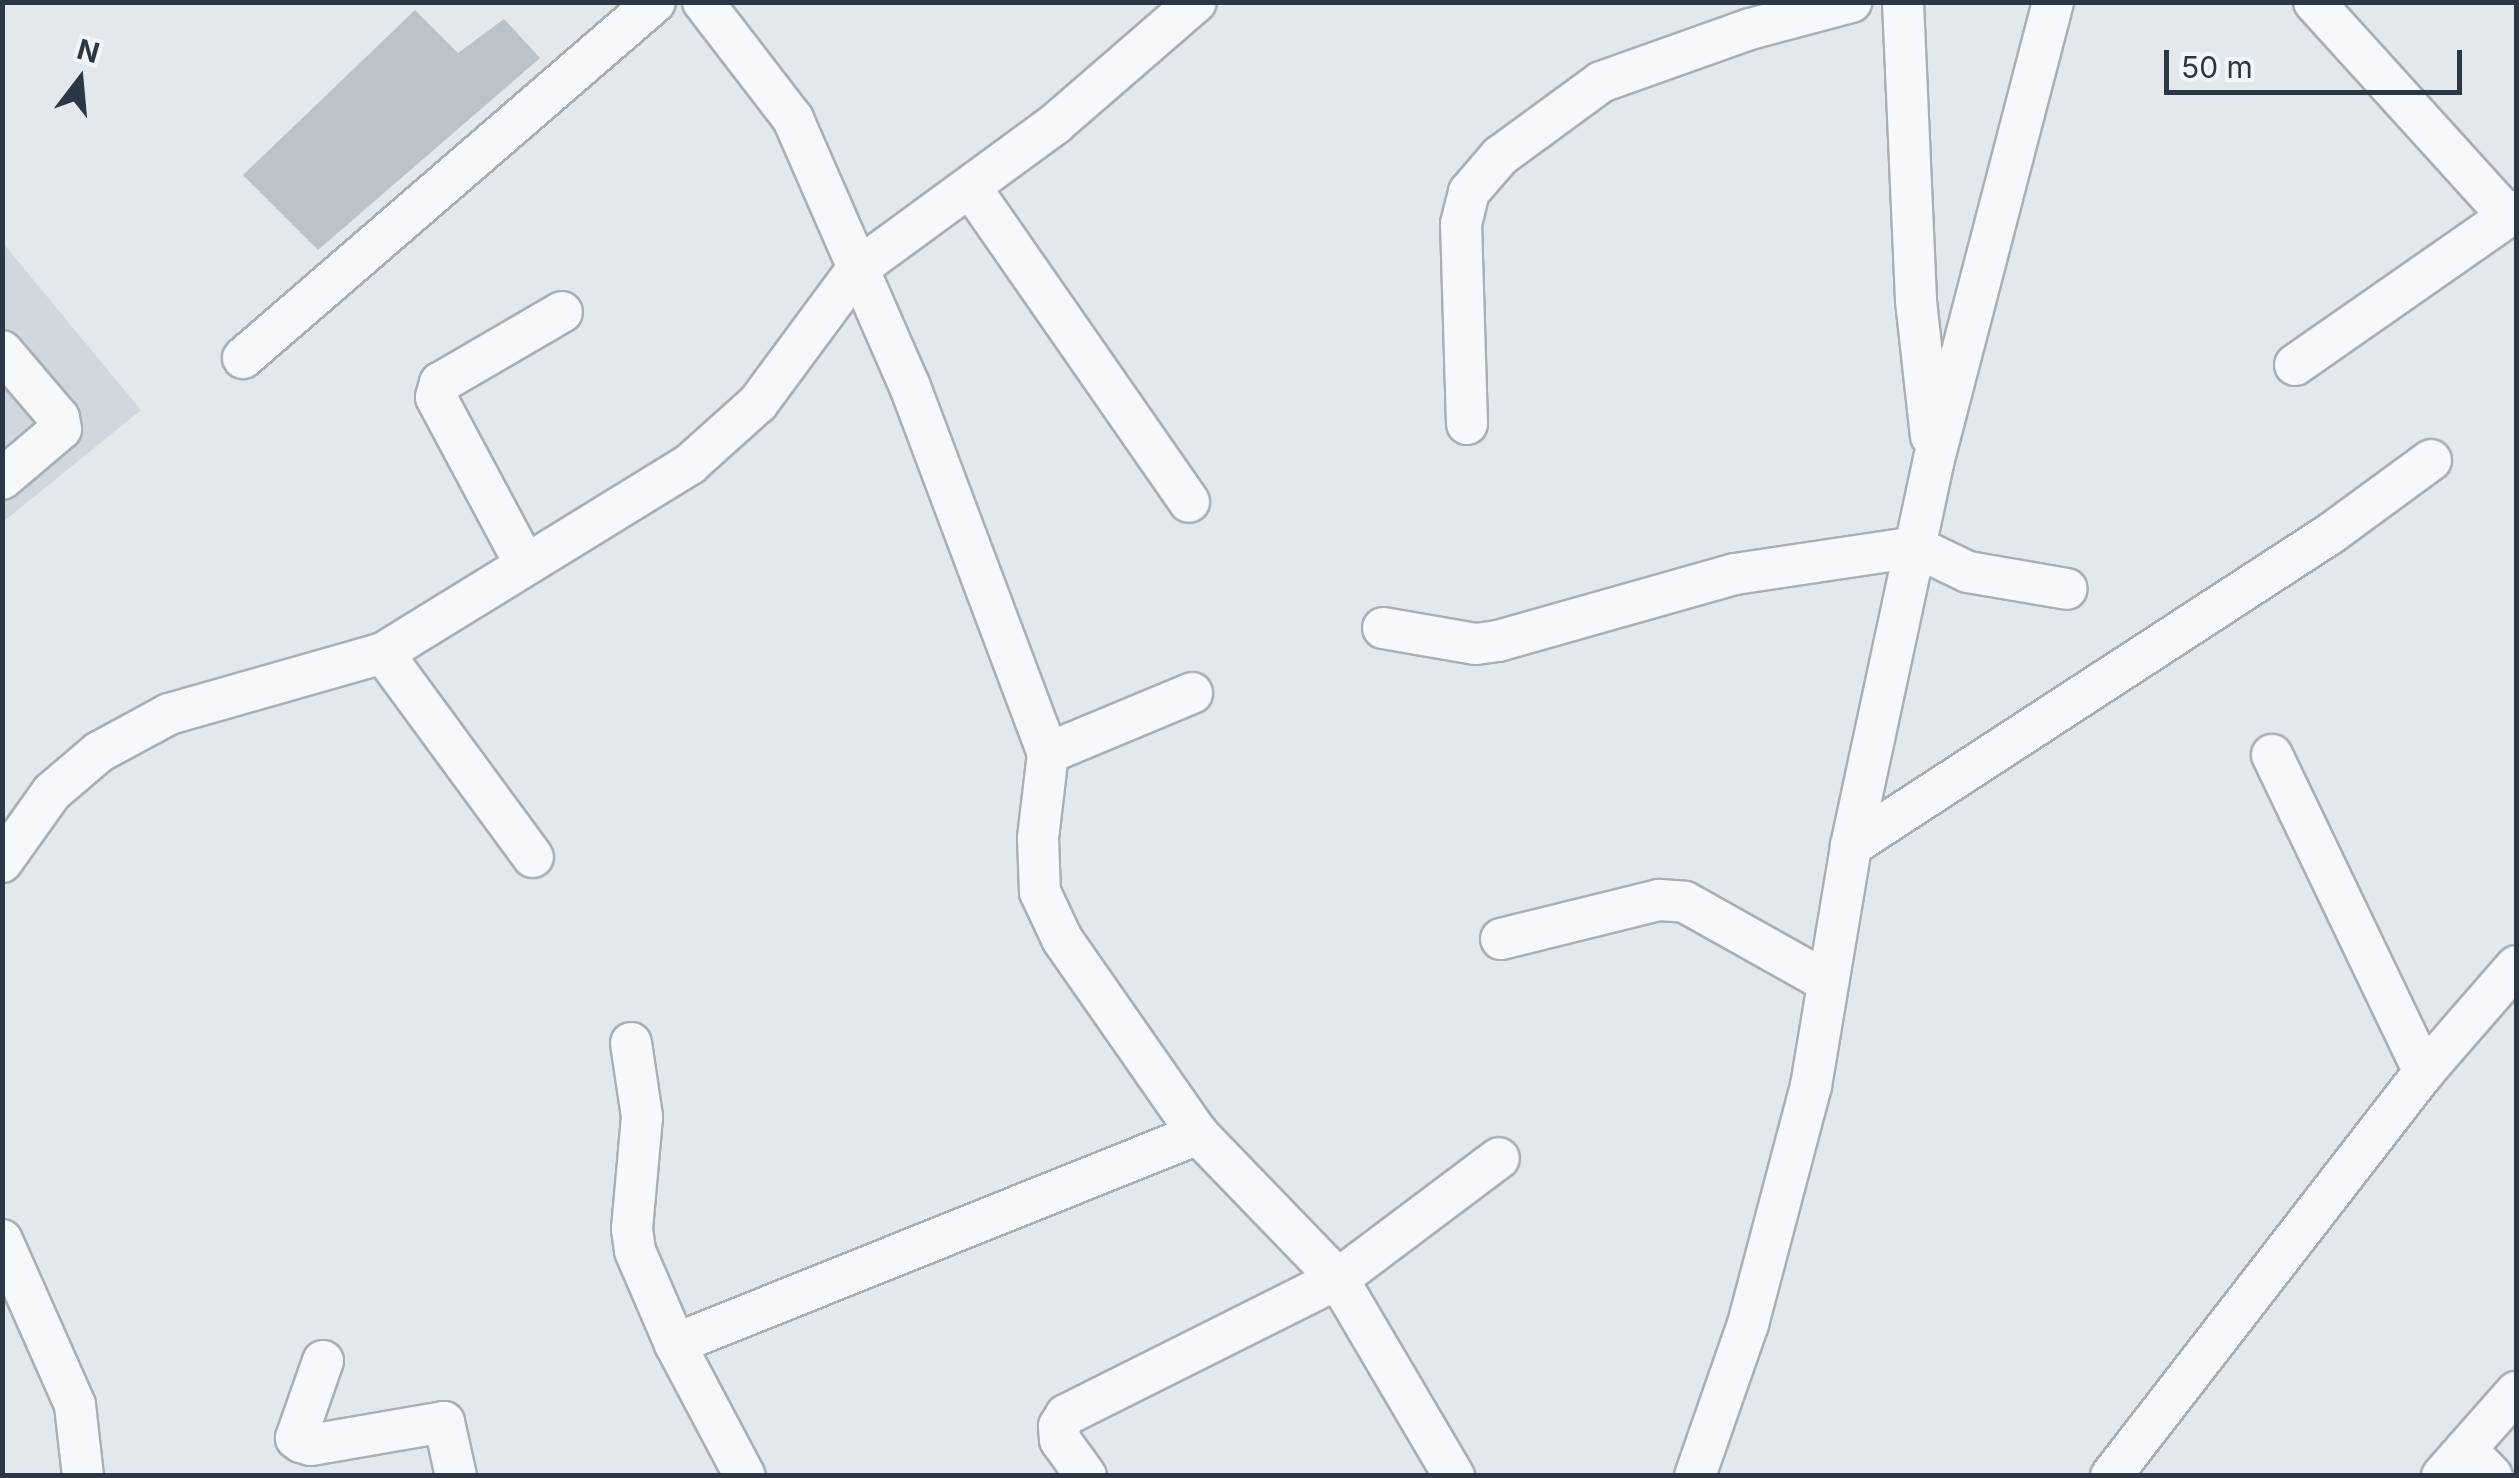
<!DOCTYPE html>
<html>
<head>
<meta charset="utf-8">
<style>
	body { margin:0 }
	#map { position:relative; width:2519px; height:1478px; overflow:hidden; background:#e3e8ec; font-family:Inter,sans-serif }
	div>[style] { position:absolute }
	.built>* { inset:0; background:#d1d7de }
	.building>* { inset:0; background:#bac2ca }
	.roads { filter:drop-shadow(2px 0 #a8afb7) drop-shadow(-2px 0 #a8afb7) drop-shadow(0 2px #a8afb7) drop-shadow(0 -2px #a8afb7) }
	.minor>* { height:40px; margin:-20px; padding:0 20px; transform-origin:20px; border-radius:20px; background:#f7f8fa }
	span { translate:-50% -50%; white-space:nowrap; text-align:center; line-height:1.15; -webkit-text-stroke:9px #f3f6f9; paint-order:stroke }
	.frame { position:absolute; inset:0; border:5px solid #2a3745; pointer-events:none }
	.north { position:absolute; left:30px; top:30px; width:100px; height:100px; -webkit-text-stroke:8px #f3f6f9; paint-order:stroke; rotate:16deg; font-size:28px; font-weight:700; line-height:40px; text-align:center; color:#2a3745 }
	.north::after { content:''; display:block; margin:auto; width:35px; height:45px; background:#2a3745; clip-path:polygon(50% 0,100% 100%,50% 72%,0 100%) }
	.scale { position:absolute; left:2164px; top:50px; width:298px; height:45px; box-sizing:border-box; border:5px solid #2a3745; border-top:0; padding-left:12px; font-size:30px; line-height:35px; white-space:nowrap; color:#2a3745; -webkit-text-stroke:8px #f3f6f9; paint-order:stroke }
</style>
</head>
<body>
<div id="map">
	<div class="built">
		<div style="clip-path:polygon(2px 242px,141px 410px,3px 522px,2px 522px)"></div>
	</div>
	<div class="building">
		<div style="clip-path:polygon(415px 10px,458px 53px,504px 19px,540px 58px,318px 250px,243px 175px)"></div>
	</div>
	<div class="roads">
		<div class="minor">
			<div style="left:703px;top:2px;width:148px;rotate:52.4deg"></div>
			<div style="left:793px;top:119px;width:289px;rotate:66.4deg"></div>
			<div style="left:909px;top:384px;width:394px;rotate:69.4deg"></div>
			<div style="left:1048px;top:753px;width:86px;rotate:96.7deg"></div>
			<div style="left:1038px;top:838px;width:54px;rotate:87.9deg"></div>
			<div style="left:1040px;top:892px;width:52px;rotate:64.9deg"></div>
			<div style="left:1062px;top:939px;width:238px;rotate:55.1deg"></div>
			<div style="left:1198px;top:1134px;width:202px;rotate:46deg"></div>
			<div style="left:1338px;top:1279px;width:229px;rotate:59.5deg"></div>
			<div style="left:1903px;top:2px;width:299px;rotate:87.5deg"></div>
			<div style="left:1916px;top:301px;width:136px;rotate:83.7deg"></div>
			<div style="left:2314px;top:2px;width:290px;rotate:47.8deg"></div>
			<div style="left:971px;top:188px;width:382px;rotate:55.2deg"></div>
			<div style="left:2px;top:351px;width:88px;rotate:49.6deg"></div>
			<div style="left:59px;top:418px;width:11px;rotate:80deg"></div>
			<div style="left:61px;top:429px;width:77px;rotate:139.7deg"></div>
			<div style="left:243px;top:358px;width:544px;rotate:-40.83deg"></div>
			<div style="left:2295px;top:365px;width:269px;rotate:-34.9deg"></div>
			<div style="left:1467px;top:424px;width:200px;rotate:-91.7deg"></div>
			<div style="left:1461px;top:224px;width:33px;rotate:-76deg"></div>
			<div style="left:1469px;top:192px;width:48px;rotate:-49.3deg"></div>
			<div style="left:1500px;top:156px;width:125px;rotate:-36.2deg"></div>
			<div style="left:1601px;top:82px;width:158px;rotate:-19.6deg"></div>
			<div style="left:1750px;top:29px;width:105px;rotate:-15deg"></div>
			<div style="left:525px;top:564px;width:189px;rotate:-118.1deg"></div>
			<div style="left:436px;top:397px;width:15px;rotate:-74deg"></div>
			<div style="left:440px;top:383px;width:141px;rotate:-30.2deg"></div>
			<div style="left:1383px;top:628px;width:94px;rotate:9.8deg"></div>
			<div style="left:1476px;top:644px;width:22px;rotate:-8deg"></div>
			<div style="left:1498px;top:641px;width:246px;rotate:-15.8deg"></div>
			<div style="left:1735px;top:574px;width:183px;rotate:-8.5deg"></div>
			<div style="left:1916px;top:547px;width:58px;rotate:25.7deg"></div>
			<div style="left:1968px;top:572px;width:100px;rotate:9.7deg"></div>
			<div style="left:383px;top:653px;width:253px;rotate:53.7deg"></div>
			<div style="left:1048px;top:753px;width:156px;rotate:-22.6deg"></div>
			<div style="left:2272px;top:755px;width:352px;rotate:64.4deg"></div>
			<div style="left:1851px;top:846px;width:572px;rotate:-33.08deg"></div>
			<div style="left:2330px;top:534px;width:125px;rotate:-36.2deg"></div>
			<div style="left:2px;top:862px;width:86px;rotate:-54.5deg"></div>
			<div style="left:52px;top:792px;width:62px;rotate:-40.4deg"></div>
			<div style="left:99px;top:752px;width:80px;rotate:-28.5deg"></div>
			<div style="left:169px;top:714px;width:223px;rotate:-15.9deg"></div>
			<div style="left:383px;top:653px;width:361px;rotate:-31.6deg"></div>
			<div style="left:690px;top:464px;width:91px;rotate:-41.9deg"></div>
			<div style="left:758px;top:403px;width:167px;rotate:-53.5deg"></div>
			<div style="left:857px;top:269px;width:245px;rotate:-36.2deg"></div>
			<div style="left:1055px;top:124px;width:186px;rotate:-40.9deg"></div>
			<div style="left:1501px;top:939px;width:163px;rotate:-13.9deg"></div>
			<div style="left:1659px;top:900px;width:26px;rotate:4deg"></div>
			<div style="left:1685px;top:902px;width:162px;rotate:29.3deg"></div>
			<div style="left:631px;top:1043px;width:75px;rotate:81.5deg"></div>
			<div style="left:642px;top:1117px;width:112px;rotate:95.1deg"></div>
			<div style="left:632px;top:1229px;width:22px;rotate:82deg"></div>
			<div style="left:635px;top:1251px;width:101px;rotate:66.7deg"></div>
			<div style="left:675px;top:1344px;width:149px;rotate:62.1deg"></div>
			<div style="left:2px;top:1240px;width:180px;rotate:66.1deg"></div>
			<div style="left:75px;top:1405px;width:71px;rotate:83.6deg"></div>
			<div style="left:675px;top:1344px;width:564px;rotate:-21.88deg"></div>
			<div style="left:323px;top:1361px;width:82px;rotate:109.3deg"></div>
			<div style="left:296px;top:1438px;width:6px;rotate:39deg"></div>
			<div style="left:301px;top:1442px;width:10px;rotate:17deg"></div>
			<div style="left:311px;top:1445px;width:135px;rotate:-9.8deg"></div>
			<div style="left:444px;top:1422px;width:55px;rotate:77.5deg"></div>
			<div style="left:2466px;top:1449px;width:37px;rotate:46deg"></div>
			<div style="left:1086px;top:1476px;width:44px;rotate:-125.8deg"></div>
			<div style="left:1060px;top:1440px;width:14px;rotate:-94deg"></div>
			<div style="left:1059px;top:1426px;width:13px;rotate:-58deg"></div>
			<div style="left:1066px;top:1415px;width:304px;rotate:-26.6deg"></div>
			<div style="left:1338px;top:1279px;width:201px;rotate:-36.9deg"></div>
			<div style="left:1695px;top:1476px;width:161px;rotate:-70.8deg"></div>
			<div style="left:1748px;top:1324px;width:246px;rotate:-75.2deg"></div>
			<div style="left:1811px;top:1086px;width:243px;rotate:-80.5deg"></div>
			<div style="left:1851px;top:846px;width:396px;rotate:-77.9deg"></div>
			<div style="left:1934px;top:459px;width:472px;rotate:-75.4deg"></div>
			<div style="left:2111px;top:1476px;width:511px;rotate:-52.23deg"></div>
			<div style="left:2424px;top:1072px;width:140px;rotate:-49deg"></div>
			<div style="left:2442px;top:1476px;width:112px;rotate:-48.6deg"></div>
		</div>
	</div>
	<div class="frame"></div>
	<div class="north">N</div>
	<div class="scale">50 m</div>
</div>
</body>
</html>
